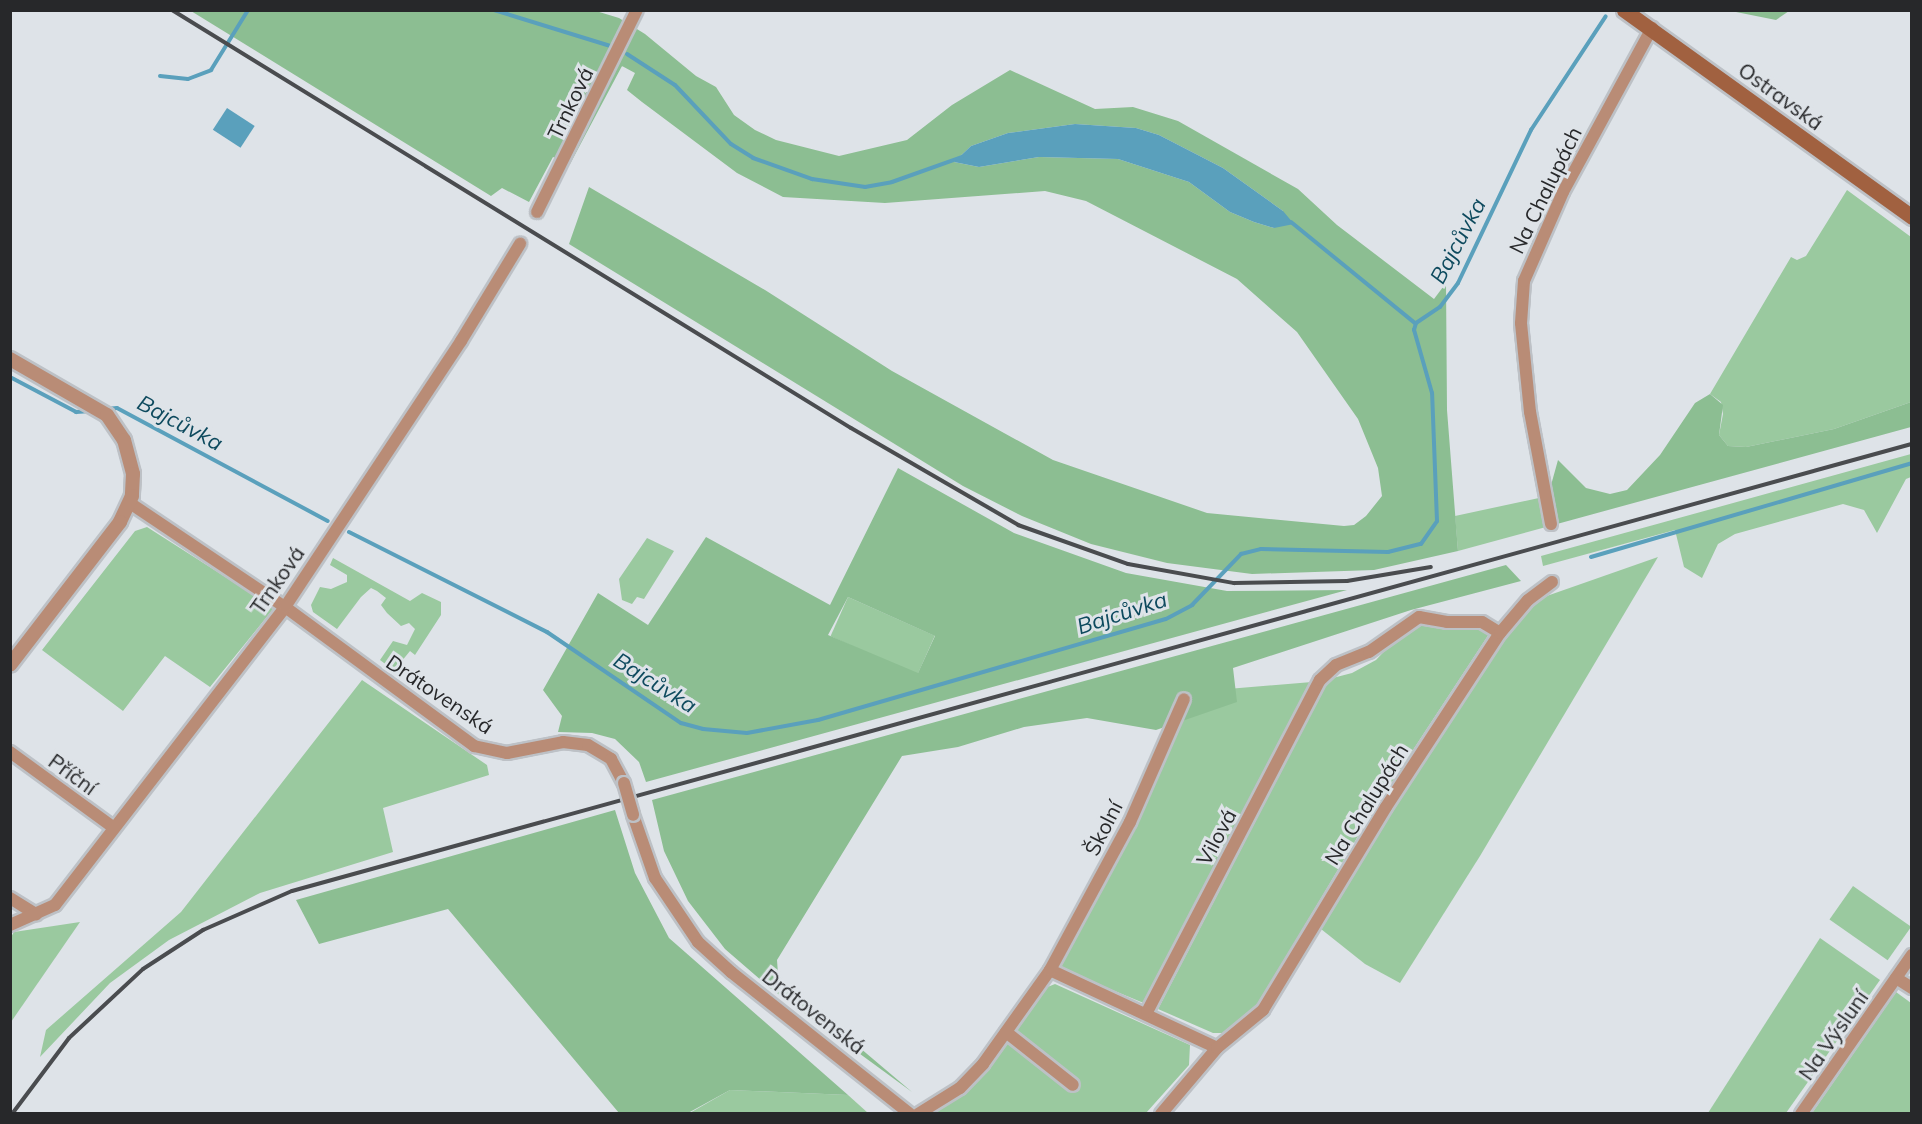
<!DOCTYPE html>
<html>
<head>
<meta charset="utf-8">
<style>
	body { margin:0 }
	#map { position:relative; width:1922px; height:1124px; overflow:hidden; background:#dee3e8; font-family:Mulish,sans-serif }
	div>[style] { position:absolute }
	.green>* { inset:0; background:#9ac99f; transform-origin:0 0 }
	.forest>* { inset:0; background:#8cbe92 }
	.water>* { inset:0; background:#5aa0bc; transform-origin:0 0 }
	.stream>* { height:4px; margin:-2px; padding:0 2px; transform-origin:2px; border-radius:2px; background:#5aa0bc }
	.roads { filter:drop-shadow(2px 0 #bdc1c6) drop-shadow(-2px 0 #bdc1c6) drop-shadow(0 2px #bdc1c6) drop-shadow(0 -2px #bdc1c6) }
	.minor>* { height:12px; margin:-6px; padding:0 6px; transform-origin:6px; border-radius:6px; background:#b98c76 }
	.tertiary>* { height:14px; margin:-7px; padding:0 7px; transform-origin:7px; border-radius:7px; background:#b98c76 }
	.secondary>* { height:15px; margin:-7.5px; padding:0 7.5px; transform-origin:7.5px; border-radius:7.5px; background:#a16140 }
	.rail>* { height:4px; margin:-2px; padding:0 2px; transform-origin:2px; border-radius:2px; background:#4a4c4f }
	.bridges { filter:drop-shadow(2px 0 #bdc1c6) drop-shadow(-2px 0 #bdc1c6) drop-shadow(0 2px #bdc1c6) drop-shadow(0 -2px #bdc1c6) }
	.minor-bridge>* { height:12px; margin:-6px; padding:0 6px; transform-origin:6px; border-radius:6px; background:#b98c76 }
	span { translate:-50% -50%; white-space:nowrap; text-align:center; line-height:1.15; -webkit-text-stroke:6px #dee3e8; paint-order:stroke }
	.street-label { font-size:21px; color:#27282a }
	.water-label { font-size:22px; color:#0e4a5e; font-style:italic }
	.frame { position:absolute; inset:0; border:12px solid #27282a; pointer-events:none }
</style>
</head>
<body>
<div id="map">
	<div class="green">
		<div style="clip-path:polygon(1847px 190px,1911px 237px,1911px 402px,1834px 429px,1746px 447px,1728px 446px,1719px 435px,1723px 414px,1721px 402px,1710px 394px,1791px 257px,1797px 260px,1806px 256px)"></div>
		<div style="clip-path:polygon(1911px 454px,1911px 477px,1906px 479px,1877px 533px,1864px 510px,1843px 504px,1735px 534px,1718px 544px,1702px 578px,1684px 567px,1675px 530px,1543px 566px,1541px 556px)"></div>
		<div style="clip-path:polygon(1548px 496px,1557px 524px,1458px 551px,1455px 516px)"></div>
		<div style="clip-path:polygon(147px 527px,274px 608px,210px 687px,165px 656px,123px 711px,42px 650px,135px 531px)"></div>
		<div style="clip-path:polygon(647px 538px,674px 551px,644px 599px,637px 597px,632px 604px,622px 600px,619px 579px)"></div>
		<div style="clip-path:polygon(1658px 557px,1480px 856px,1400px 983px,1365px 964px,1321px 929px,1382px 822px,1500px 640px,1541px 598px)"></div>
		<div style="clip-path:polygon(333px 558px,410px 601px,422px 593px,441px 602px,441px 615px,415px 655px,410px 651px,401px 662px,407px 667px,400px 675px,380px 660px,393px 641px,407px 645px,415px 629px,409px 623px,401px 626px,387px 613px,381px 605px,386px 598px,377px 591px,371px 588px,361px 597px,337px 629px,313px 612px,311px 605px,320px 587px,331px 589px,347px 582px,347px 575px,330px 565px)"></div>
		<div style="left:848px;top:597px;width:95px;height:43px;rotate:24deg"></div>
		<div style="clip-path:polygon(1418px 621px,1491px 631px,1373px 811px,1258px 1004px,1223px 1033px,1213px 1033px,1158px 1009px,1329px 679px,1352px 673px,1376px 660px,1410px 624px)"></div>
		<div style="clip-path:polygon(362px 680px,487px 765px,489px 775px,383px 808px,393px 852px,260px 893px,169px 940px,110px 983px,40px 1057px,46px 1030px,181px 912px)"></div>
		<div style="clip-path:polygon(1312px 682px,1146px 1004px,1057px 967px,1192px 692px)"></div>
		<div style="left:1853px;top:886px;width:71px;height:41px;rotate:35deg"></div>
		<div style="clip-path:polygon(80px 922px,11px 1022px,11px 937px,14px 932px)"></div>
		<div style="clip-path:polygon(1820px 938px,1880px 980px,1786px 1113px,1708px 1113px)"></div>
		<div style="clip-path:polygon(1055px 984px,1190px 1045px,1189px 1065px,1146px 1113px,929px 1112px,955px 1099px,987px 1068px,1040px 990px)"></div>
		<div style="clip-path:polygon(1896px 992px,1911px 1003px,1911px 1113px,1812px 1113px)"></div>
		<div style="clip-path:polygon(730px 1090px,848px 1095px,868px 1113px,688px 1114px)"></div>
	</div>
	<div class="forest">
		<div style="clip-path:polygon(evenodd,191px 11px,596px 11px,619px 18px,645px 34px,696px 76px,716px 87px,734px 115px,755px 130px,776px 140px,839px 156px,907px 140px,952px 105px,1010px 70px,1095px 109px,1133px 107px,1178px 121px,1298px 189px,1337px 225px,1434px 299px,1446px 283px,1447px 410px,1458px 551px,1374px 570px,1252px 574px,1167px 563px,1091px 544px,1022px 516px,963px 486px,569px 244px,589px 187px,765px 290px,892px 371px,1053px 460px,1207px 513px,1344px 526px,1354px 525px,1366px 516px,1382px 496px,1378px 468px,1358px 419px,1297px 332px,1237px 279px,1086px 201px,1045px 191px,885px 203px,783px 197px,737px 173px,642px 102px,627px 90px,635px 73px,622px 66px,570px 164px,553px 157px,529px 202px,502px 188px,491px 196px,191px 11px,1075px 124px,1136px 128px,1159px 135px,1223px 168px,1283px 211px,1274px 228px,1254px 222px,1230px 212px,1189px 182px,1118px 159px,1039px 157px,979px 167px,954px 162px,971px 146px,1008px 133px,1075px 124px)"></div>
		<div style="clip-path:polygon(1731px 11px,1789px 11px,1776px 20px)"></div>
		<div style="clip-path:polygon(1710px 394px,1723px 405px,1719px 435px,1728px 446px,1746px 447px,1834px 429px,1911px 402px,1911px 427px,1557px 524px,1548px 496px,1558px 460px,1586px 488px,1610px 494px,1627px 490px,1660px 455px,1695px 403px)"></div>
		<div style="clip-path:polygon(evenodd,898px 468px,1014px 533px,1126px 573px,1227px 591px,1347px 590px,646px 782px,639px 762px,615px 739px,592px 733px,558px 732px,562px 716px,543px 690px,598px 593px,648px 625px,706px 537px,830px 605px,898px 468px,848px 597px,935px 636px,918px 673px,828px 635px,848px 597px)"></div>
		<div style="clip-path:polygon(1506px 565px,1521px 581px,1411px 610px,1233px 668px,1237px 702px,1156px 730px,1087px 718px,1024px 727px,958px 747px,902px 756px,777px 960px,778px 974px,788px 987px,912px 1092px,770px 988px,725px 949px,688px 901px,664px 851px,652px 800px)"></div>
		<div style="clip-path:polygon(615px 810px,635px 873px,669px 938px,848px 1095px,730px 1090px,688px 1113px,619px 1113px,448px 909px,319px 944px,296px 900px)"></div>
	</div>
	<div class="water">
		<div style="left:227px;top:108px;width:33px;height:26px;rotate:33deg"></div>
		<div style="clip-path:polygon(1075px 124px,1136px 128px,1159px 135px,1223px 168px,1283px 211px,1294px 224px,1274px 228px,1254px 222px,1230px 212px,1189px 182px,1118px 159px,1039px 157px,979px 167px,954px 162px,971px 146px,1008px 133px)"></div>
	</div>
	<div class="stream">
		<div style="left:494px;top:10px;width:121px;rotate:17.2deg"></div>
		<div style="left:627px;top:54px;width:57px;rotate:32.9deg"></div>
		<div style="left:675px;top:85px;width:81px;rotate:46.5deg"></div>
		<div style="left:731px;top:144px;width:26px;rotate:32deg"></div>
		<div style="left:753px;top:158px;width:63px;rotate:19.6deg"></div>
		<div style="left:812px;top:179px;width:54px;rotate:8.6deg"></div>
		<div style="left:865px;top:187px;width:27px;rotate:-10deg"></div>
		<div style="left:892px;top:182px;width:74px;rotate:-19.7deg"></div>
		<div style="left:160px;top:76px;width:28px;rotate:6deg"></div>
		<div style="left:188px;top:79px;width:25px;rotate:-21deg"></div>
		<div style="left:211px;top:70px;width:70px;rotate:-58.3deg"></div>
		<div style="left:1291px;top:222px;width:160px;rotate:39.2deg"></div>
		<div style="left:10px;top:377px;width:75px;rotate:27.9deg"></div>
		<div style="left:76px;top:412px;width:15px;rotate:-4deg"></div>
		<div style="left:107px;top:409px;width:10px;rotate:-6deg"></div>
		<div style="left:117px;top:408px;width:239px;rotate:28.2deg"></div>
		<div style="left:349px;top:532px;width:222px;rotate:26.8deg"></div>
		<div style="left:547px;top:632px;width:162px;rotate:34.2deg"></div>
		<div style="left:681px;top:723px;width:23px;rotate:15deg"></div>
		<div style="left:703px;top:729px;width:44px;rotate:5.2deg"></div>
		<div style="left:747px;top:733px;width:72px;rotate:-10.4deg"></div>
		<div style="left:818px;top:720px;width:362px;rotate:-16.2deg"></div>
		<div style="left:1166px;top:619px;width:30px;rotate:-28deg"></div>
		<div style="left:1192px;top:605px;width:71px;rotate:-46.1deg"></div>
		<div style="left:1241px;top:554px;width:21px;rotate:-14deg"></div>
		<div style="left:1261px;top:549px;width:127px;rotate:1.4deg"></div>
		<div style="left:1388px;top:552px;width:34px;rotate:-14deg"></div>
		<div style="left:1421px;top:544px;width:28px;rotate:-55deg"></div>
		<div style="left:1437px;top:521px;width:128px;rotate:-92.2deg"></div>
		<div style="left:1432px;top:393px;width:66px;rotate:-105.9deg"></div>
		<div style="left:1414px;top:330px;width:7px;rotate:-74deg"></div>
		<div style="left:1416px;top:323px;width:29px;rotate:-34deg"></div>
		<div style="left:1440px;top:307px;width:30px;rotate:-53deg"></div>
		<div style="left:1458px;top:283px;width:170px;rotate:-64.5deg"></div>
		<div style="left:1531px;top:130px;width:136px;rotate:-56.7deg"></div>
		<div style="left:1591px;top:557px;width:334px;rotate:-16.3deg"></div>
	</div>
	<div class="roads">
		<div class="minor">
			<div style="left:537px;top:212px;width:225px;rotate:-63.7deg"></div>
			<div style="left:130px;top:503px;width:187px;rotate:33.9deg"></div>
			<div style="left:285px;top:607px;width:235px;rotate:36.3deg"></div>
			<div style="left:474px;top:746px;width:34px;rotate:12deg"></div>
			<div style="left:507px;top:753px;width:57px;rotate:-11.1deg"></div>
			<div style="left:563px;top:742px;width:25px;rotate:7deg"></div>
			<div style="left:588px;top:745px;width:27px;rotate:31deg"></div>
			<div style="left:611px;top:759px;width:27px;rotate:62deg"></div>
			<div style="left:1551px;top:524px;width:114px;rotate:-100.6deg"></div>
			<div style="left:1530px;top:412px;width:89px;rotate:-95.8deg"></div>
			<div style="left:1521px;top:323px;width:42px;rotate:-85.9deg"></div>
			<div style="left:1524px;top:281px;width:97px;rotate:-66.3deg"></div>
			<div style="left:1563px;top:192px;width:187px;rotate:-61.5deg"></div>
			<div style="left:10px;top:752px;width:127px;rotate:36.1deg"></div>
			<div style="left:633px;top:815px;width:67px;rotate:70.8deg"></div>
			<div style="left:655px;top:878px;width:77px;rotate:56.1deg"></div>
			<div style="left:698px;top:942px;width:45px;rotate:42.3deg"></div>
			<div style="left:731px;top:972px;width:228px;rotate:38.4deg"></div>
			<div style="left:10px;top:898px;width:31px;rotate:32deg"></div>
			<div style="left:10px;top:925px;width:49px;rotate:-24deg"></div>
			<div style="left:55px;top:905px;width:376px;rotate:-52.3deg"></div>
			<div style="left:285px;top:607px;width:319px;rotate:-56.5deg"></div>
			<div style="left:461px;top:341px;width:114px;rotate:-58.7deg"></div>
			<div style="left:1050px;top:970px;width:184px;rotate:25deg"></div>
			<div style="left:1896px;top:978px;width:19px;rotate:32deg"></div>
			<div style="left:1147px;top:1012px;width:374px;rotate:-62.5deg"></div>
			<div style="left:1320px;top:680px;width:22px;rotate:-43deg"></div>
			<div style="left:1336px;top:665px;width:35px;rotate:-22deg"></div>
			<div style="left:1369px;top:652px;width:61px;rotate:-35deg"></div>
			<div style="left:1419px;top:617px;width:28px;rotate:10deg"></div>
			<div style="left:1447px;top:622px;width:35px"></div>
			<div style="left:1482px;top:622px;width:21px;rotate:31deg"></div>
			<div style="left:1006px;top:1032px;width:85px;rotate:38.3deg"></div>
			<div style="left:918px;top:1114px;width:49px;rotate:-31.8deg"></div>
			<div style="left:960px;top:1088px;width:33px;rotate:-46deg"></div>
			<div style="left:983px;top:1064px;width:115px;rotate:-54.5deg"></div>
			<div style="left:1050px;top:970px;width:168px;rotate:-61.6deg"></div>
			<div style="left:1130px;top:822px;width:134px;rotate:-66.3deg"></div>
			<div style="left:1161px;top:1114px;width:87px;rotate:-49.7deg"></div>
			<div style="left:1217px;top:1048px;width:60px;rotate:-39.6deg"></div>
			<div style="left:1263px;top:1010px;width:237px;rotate:-58.8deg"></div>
			<div style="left:1386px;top:807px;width:208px;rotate:-56.8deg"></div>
			<div style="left:1500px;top:633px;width:43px;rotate:-49.7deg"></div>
			<div style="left:1528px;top:600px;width:30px;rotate:-37deg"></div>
			<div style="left:1801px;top:1114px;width:194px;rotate:-55.1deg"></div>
		</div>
		<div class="tertiary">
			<div style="left:10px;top:359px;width:112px;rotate:30deg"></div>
			<div style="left:107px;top:415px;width:30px;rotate:56deg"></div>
			<div style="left:124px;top:440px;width:35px;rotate:75deg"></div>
			<div style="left:133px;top:474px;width:22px;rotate:93deg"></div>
			<div style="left:132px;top:496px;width:29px;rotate:115deg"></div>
			<div style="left:120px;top:522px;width:180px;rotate:127.6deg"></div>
		</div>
		<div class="secondary">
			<div style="left:1624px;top:10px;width:355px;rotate:35.7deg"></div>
		</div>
	</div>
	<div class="rail">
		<div style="left:172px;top:10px;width:797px;rotate:31.62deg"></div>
		<div style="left:851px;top:428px;width:193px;rotate:30.1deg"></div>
		<div style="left:1018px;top:525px;width:117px;rotate:19.5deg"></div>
		<div style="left:1128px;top:564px;width:108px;rotate:10.2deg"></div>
		<div style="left:1234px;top:583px;width:113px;rotate:-1deg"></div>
		<div style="left:1347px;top:581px;width:85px;rotate:-9.5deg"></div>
		<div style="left:12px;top:1114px;width:95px;rotate:-53.1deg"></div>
		<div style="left:69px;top:1038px;width:101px;rotate:-43deg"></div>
		<div style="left:143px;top:969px;width:72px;rotate:-33deg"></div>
		<div style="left:203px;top:930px;width:97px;rotate:-23.7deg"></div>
		<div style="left:292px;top:891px;width:1681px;rotate:-15.43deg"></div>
	</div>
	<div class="bridges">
		<div class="minor-bridge">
			<div style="left:624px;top:783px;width:33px;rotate:74deg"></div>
		</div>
	</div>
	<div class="street-label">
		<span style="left:1781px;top:96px;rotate:36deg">Ostravská</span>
		<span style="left:570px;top:103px;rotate:-64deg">Trnková</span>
		<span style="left:1545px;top:190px;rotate:-64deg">Na Chalupách</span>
		<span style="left:277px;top:580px;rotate:-55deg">Trnková</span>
		<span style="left:440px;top:694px;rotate:34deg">Drátovenská</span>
		<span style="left:73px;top:774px;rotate:36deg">Příční</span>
		<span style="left:1366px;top:804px;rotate:-58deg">Na Chalupách</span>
		<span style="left:1103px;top:828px;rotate:-63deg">Školní</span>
		<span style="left:1216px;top:837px;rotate:-62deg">Vilová</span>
		<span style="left:814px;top:1011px;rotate:38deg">Drátovenská</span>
		<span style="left:1833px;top:1035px;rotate:-55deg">Na Výsluní</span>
	</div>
	<div class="water-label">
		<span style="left:1458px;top:241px;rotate:-62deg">Bajcůvka</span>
		<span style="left:180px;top:423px;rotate:28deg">Bajcůvka</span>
		<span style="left:1122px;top:613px;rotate:-18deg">Bajcůvka</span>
		<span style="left:655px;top:683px;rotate:32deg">Bajcůvka</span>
	</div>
	<div class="frame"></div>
</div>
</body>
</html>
